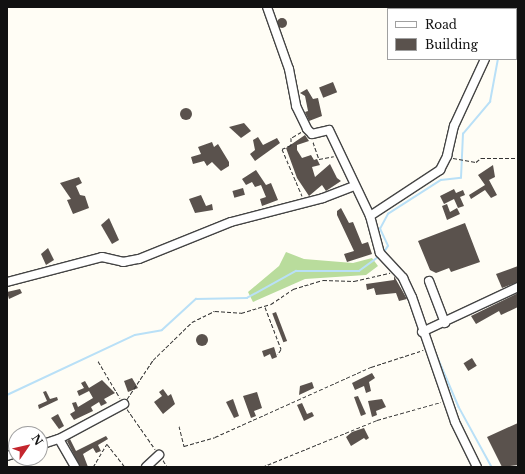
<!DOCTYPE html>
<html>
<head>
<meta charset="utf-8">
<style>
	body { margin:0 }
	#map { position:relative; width:525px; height:474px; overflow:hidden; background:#fffdf5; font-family:"Libre Baskerville",serif }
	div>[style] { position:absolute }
	.forest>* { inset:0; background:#b9dc9c }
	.stream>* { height:1.5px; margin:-0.75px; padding:0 0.75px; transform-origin:0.75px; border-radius:0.75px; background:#b9e0f7 }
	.building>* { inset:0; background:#5a524d; transform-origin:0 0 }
	.round { border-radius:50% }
	.path>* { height:1px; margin-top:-0.5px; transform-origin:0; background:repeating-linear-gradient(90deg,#333 0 4px,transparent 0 6px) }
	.roads { filter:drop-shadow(1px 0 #444) drop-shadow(-1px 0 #444) drop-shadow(0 1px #444) drop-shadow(0 -1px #444) }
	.minor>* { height:8px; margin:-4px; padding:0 4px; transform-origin:4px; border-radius:4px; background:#fff }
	span { translate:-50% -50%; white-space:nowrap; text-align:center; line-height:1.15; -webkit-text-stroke:4px #fff; paint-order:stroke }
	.frame { position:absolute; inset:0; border:8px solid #111; pointer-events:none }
	.legend { position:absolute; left:387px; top:8px; width:130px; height:52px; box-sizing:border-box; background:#fff; border:1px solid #a0a0a0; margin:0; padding:5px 7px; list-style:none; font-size:12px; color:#111 }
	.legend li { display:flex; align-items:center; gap:8px; height:20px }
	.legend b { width:20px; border:1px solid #a0a0a0 }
	.north { position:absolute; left:8px; top:426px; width:40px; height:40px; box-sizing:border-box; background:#fff; border:1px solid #a0a0a0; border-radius:50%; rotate:56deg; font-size:11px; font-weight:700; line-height:16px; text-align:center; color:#111 }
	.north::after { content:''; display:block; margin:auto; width:14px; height:18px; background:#c4262e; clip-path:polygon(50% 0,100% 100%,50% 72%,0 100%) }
</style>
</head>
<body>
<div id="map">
	<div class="forest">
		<div style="clip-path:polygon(286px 252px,304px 259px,353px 263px,372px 258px,378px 266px,366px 275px,305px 279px,253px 302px,248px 292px,279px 266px)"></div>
	</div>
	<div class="stream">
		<div style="left:384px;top:252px;width:7px;rotate:-56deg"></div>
		<div style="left:388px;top:246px;width:19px;rotate:-115deg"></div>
		<div style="left:380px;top:229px;width:17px;rotate:-62deg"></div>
		<div style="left:388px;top:214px;width:63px;rotate:-32.7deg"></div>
		<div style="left:441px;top:180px;width:20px;rotate:-6deg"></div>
		<div style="left:461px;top:178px;width:44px;rotate:-87.4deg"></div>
		<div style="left:463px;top:134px;width:42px;rotate:-49.8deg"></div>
		<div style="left:490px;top:102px;width:44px;rotate:-79.5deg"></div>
		<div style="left:433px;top:346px;width:66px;rotate:66.9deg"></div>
		<div style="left:459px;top:407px;width:68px;rotate:61.2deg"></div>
		<div style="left:7px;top:395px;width:141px;rotate:-25.1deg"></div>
		<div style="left:135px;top:335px;width:27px;rotate:-10deg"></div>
		<div style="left:162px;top:330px;width:46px;rotate:-42.4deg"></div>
		<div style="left:196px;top:299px;width:51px;rotate:-1.1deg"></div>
		<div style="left:247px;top:298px;width:56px;rotate:-28.9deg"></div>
		<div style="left:296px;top:271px;width:63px"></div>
		<div style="left:359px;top:271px;width:26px;rotate:-36deg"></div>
	</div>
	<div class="building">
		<div class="round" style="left:277px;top:18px;width:10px;height:10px"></div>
		<div style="left:333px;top:82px;width:11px;height:15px;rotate:68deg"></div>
		<div style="clip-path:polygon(307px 89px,313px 99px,318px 98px,322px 116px,309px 121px,305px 112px,308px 111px,305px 96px,300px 93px)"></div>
		<div class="round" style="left:180px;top:108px;width:12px;height:12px"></div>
		<div style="clip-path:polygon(244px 123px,251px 131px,241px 138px,229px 127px)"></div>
		<div style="clip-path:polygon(305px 135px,309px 141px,297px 145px,297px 150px,302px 158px,311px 155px,314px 160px,317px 159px,320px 165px,312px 167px,315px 177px,330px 164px,337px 178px,341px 181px,326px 191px,322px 185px,309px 196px,297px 178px,286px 148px)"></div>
		<div style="clip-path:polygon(258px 137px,263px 145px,277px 138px,280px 143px,255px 161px,250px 154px,255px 150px,253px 140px)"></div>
		<div style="clip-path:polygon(212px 142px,214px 147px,218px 144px,229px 162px,229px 166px,221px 171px,212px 162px,207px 166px,204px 161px,193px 164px,191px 157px,201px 154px,198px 147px)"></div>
		<div style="clip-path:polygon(493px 165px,495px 177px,489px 180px,497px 195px,491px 198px,485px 190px,471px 199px,469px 195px,485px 185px,478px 175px)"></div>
		<div style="clip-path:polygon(256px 170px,266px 185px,271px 183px,278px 200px,262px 206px,260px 199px,266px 197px,261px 185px,255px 187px,252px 182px,246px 185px,242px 179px)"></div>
		<div style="clip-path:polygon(79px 177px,82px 183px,76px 186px,80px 195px,85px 196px,89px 208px,73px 214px,67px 200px,71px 199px,60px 183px)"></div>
		<div style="left:243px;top:188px;width:7px;height:11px;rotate:74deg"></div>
		<div style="clip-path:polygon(454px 189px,456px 193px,463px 190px,465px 195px,460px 197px,464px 206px,458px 208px,454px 199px,444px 204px,440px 196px)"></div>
		<div style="clip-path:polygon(201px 195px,206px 206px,212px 204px,213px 210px,195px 213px,189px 199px)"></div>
		<div style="clip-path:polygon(447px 204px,450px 212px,457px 208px,460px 214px,447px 220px,442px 206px)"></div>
		<div style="clip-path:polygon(341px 208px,349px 223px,353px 222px,362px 244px,368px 242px,372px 254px,347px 262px,344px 254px,354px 251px,337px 215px,337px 211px)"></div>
		<div style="clip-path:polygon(109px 218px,119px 240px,112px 244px,101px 225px)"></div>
		<div style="clip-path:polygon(465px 223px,480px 262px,451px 272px,449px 268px,436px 273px,430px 270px,418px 241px)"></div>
		<div style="clip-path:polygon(48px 248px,54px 260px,46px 265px,41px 254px)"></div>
		<div style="clip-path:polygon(518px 266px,518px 282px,502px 288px,496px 274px)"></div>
		<div style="clip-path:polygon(394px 276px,407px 299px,399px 301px,396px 293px,376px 295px,374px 288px,367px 290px,366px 284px,394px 280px)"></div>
		<div style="clip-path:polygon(20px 289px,22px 293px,9px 299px,7px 292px)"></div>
		<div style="clip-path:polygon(518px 293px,518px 307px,501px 315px,499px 311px,476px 324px,471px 316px)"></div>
		<div style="left:276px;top:312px;width:31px;height:4px;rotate:69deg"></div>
		<div class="round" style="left:196px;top:334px;width:12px;height:12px"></div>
		<div style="clip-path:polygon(274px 347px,277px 357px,272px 359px,270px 354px,264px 357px,262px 351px)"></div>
		<div style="left:472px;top:358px;width:9px;height:10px;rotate:58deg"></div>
		<div style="clip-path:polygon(372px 373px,375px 378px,369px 382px,371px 391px,366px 393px,364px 386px,355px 390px,352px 383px)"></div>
		<div style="clip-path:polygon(132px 378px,138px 388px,128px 392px,124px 381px)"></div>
		<div style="clip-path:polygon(102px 380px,115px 393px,104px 399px,107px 403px,101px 406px,99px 402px,91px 407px,93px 411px,74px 420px,70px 414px,75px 411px,72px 403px,76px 402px,78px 407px,93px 398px,89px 391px,79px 396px,77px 391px,84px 388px,81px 383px,85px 381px,89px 388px)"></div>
		<div style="clip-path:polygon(312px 382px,314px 388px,299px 395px,300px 386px)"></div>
		<div style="clip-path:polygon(163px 389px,168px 396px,171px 394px,175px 404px,163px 414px,154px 402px,162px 396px,159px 392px)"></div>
		<div style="clip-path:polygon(46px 391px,50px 399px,57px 397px,58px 400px,39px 409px,38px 405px,47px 401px,43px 392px)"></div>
		<div style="clip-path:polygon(257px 392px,262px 408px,254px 411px,256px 416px,251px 418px,243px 396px)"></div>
		<div style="clip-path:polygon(358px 396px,366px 414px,361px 416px,354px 397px)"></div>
		<div style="clip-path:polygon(233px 399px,239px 416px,234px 418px,226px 402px)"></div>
		<div style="clip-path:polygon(382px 399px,386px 407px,376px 411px,377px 415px,372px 417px,368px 401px)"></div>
		<div style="clip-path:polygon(302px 403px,307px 414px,312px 412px,314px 416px,304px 421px,297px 405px)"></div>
		<div style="clip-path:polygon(58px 414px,64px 426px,59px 429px,51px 418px)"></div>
		<div style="clip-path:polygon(518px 423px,518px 465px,502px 467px,487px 437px)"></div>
		<div style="clip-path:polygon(364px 428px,369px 438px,366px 440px,364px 438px,351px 446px,346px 437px,352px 432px)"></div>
		<div style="clip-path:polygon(106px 436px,108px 439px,98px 445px,101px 451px,96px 453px,93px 448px,83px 454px,88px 467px,80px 467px,67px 441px,70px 439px,76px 451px)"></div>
	</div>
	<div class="path">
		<div style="left:301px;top:132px;width:12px;rotate:149deg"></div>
		<div style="left:291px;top:138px;width:7px;rotate:90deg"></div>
		<div style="left:291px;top:145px;width:10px;rotate:156deg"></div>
		<div style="left:282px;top:149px;width:51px;rotate:66.9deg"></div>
		<div style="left:313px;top:142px;width:18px;rotate:71deg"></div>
		<div style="left:319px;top:159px;width:15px;rotate:-11deg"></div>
		<div style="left:453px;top:158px;width:23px;rotate:10deg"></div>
		<div style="left:476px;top:162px;width:6px;rotate:-39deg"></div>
		<div style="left:481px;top:158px;width:37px"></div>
		<div style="left:265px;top:307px;width:45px;rotate:69.1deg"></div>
		<div style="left:281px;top:349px;width:6px;rotate:121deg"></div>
		<div style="left:98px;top:361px;width:43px;rotate:59.3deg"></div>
		<div style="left:127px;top:399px;width:47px;rotate:-56.3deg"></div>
		<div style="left:153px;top:360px;width:54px;rotate:-44.3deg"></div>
		<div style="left:192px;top:322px;width:25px;rotate:-26deg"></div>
		<div style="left:215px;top:311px;width:26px;rotate:4deg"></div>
		<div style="left:241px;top:313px;width:31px;rotate:-17deg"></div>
		<div style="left:271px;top:304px;width:27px;rotate:-34deg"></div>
		<div style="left:293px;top:289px;width:31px;rotate:-17deg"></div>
		<div style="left:323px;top:280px;width:31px;rotate:2deg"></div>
		<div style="left:354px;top:281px;width:37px;rotate:-13deg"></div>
		<div style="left:127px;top:409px;width:49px;rotate:55deg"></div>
		<div style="left:179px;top:426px;width:21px;rotate:76deg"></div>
		<div style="left:184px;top:446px;width:32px;rotate:-16deg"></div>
		<div style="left:215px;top:437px;width:171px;rotate:-24.2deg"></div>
		<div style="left:371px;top:367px;width:55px;rotate:-18.1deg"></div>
		<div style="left:163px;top:460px;width:8px;rotate:60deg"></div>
		<div style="left:93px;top:467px;width:27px;rotate:-59deg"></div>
		<div style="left:107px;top:444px;width:29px;rotate:52deg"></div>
		<div style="left:262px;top:467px;width:124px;rotate:-22.2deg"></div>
		<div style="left:377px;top:420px;width:66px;rotate:-15.7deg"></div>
	</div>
	<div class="roads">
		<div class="minor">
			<div style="left:267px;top:7px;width:66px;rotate:70.5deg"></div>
			<div style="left:289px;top:69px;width:38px;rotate:79deg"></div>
			<div style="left:296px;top:106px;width:25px;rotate:64deg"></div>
			<div style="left:307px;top:129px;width:7px;rotate:45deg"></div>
			<div style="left:312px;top:134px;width:17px;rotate:-13deg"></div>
			<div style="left:329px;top:130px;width:95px;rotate:64.5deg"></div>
			<div style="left:370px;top:216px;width:38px;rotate:75deg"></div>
			<div style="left:380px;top:253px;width:34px;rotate:47deg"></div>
			<div style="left:403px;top:278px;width:21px;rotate:65deg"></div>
			<div style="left:412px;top:297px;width:132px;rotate:71deg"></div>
			<div style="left:455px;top:422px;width:50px;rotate:63.9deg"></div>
			<div style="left:507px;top:9px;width:2px;rotate:-63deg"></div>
			<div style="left:516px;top:44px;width:4px;rotate:56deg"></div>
			<div style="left:370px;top:216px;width:84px;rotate:-33.3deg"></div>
			<div style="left:440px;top:170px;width:16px;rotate:-63deg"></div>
			<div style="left:447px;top:156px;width:31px;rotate:-77deg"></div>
			<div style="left:454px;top:126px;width:74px;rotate:-65.2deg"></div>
			<div style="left:429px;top:281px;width:45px;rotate:69.1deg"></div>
			<div style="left:7px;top:282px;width:98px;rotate:-14.7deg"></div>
			<div style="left:102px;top:257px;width:22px;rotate:13deg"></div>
			<div style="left:123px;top:262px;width:16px;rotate:-11deg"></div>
			<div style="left:139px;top:259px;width:99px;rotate:-21.9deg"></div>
			<div style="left:231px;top:222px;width:95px;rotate:-14.6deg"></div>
			<div style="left:323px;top:198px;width:34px;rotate:-21deg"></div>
			<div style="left:422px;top:332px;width:106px;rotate:-25.1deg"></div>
			<div style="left:59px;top:439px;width:32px;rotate:60deg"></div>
			<div style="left:40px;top:445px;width:20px;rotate:-18deg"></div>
			<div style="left:59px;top:439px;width:74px;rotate:-28.3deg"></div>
			<div style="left:7px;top:456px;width:9px;rotate:-18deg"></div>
			<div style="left:146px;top:467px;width:18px;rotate:-43deg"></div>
		</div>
	</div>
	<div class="frame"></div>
	<ul class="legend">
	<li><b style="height:5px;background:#fff"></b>Road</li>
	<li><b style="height:11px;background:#5a524d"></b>Building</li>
	</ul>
	<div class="north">N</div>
</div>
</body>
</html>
